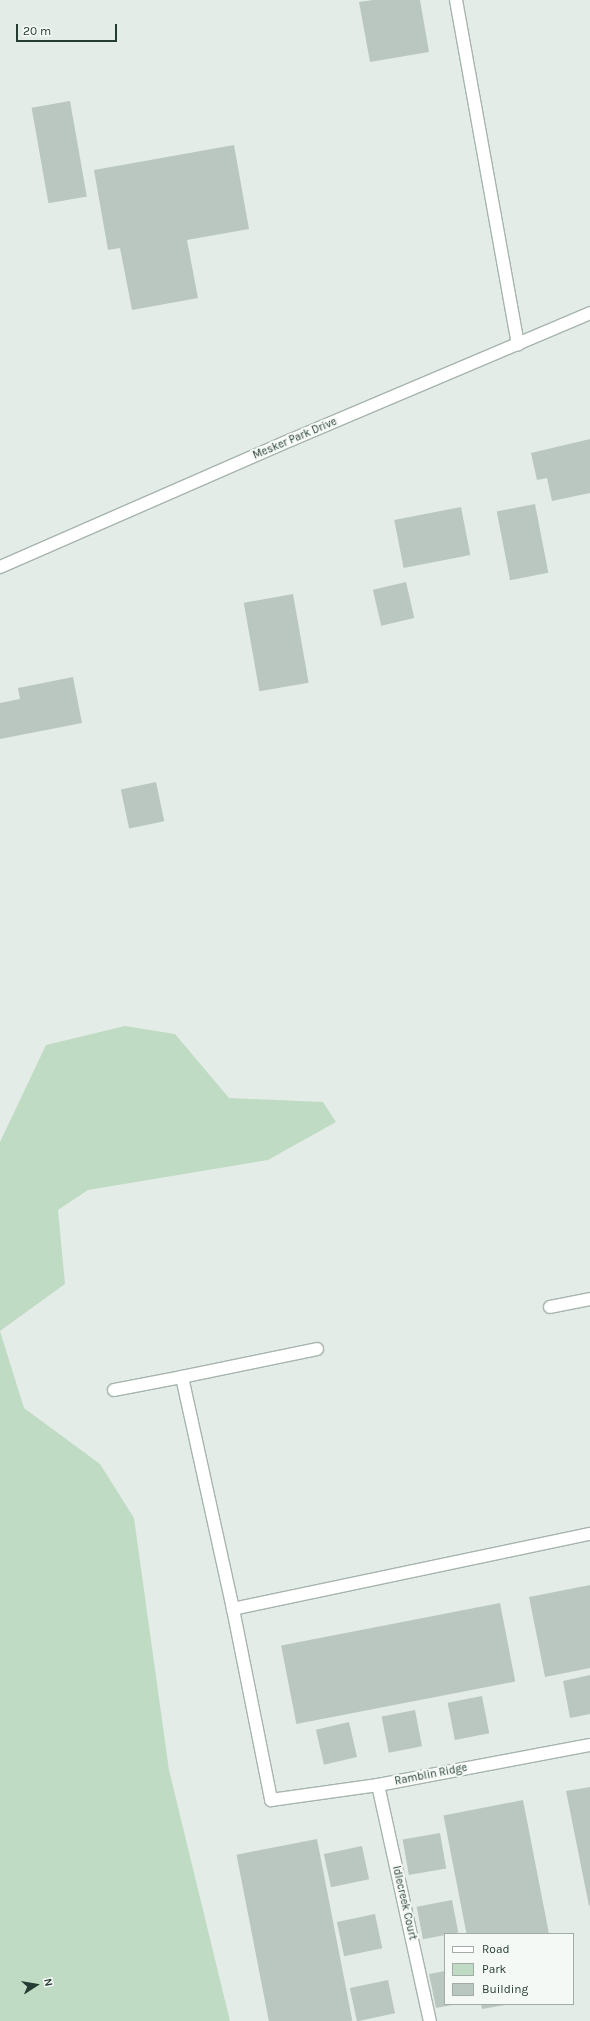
<!DOCTYPE html>
<html>
<head>
<meta charset="utf-8">
<style>
	body { margin:0 }
	#map { position:relative; width:590px; height:2021px; overflow:hidden; background:#e4ece8; font-family:Karla,sans-serif }
	div>[style] { position:absolute }
	.green>* { inset:0; background:#c0dbc4 }
	.building>* { inset:0; background:#bac7c1; transform-origin:0 0 }
	.roads { filter:drop-shadow(1px 0 #a7b4ae) drop-shadow(-1px 0 #a7b4ae) drop-shadow(0 1px #a7b4ae) drop-shadow(0 -1px #a7b4ae) }
	.service>* { height:12px; margin:-6px; padding:0 6px; transform-origin:6px; border-radius:6px; background:#fff }
	.minor>* { height:12px; margin:-6px; padding:0 6px; transform-origin:6px; border-radius:6px; background:#fff }
	.tertiary>* { height:12px; margin:-6px; padding:0 6px; transform-origin:6px; border-radius:6px; background:#fff }
	span { translate:-50% -50%; white-space:nowrap; text-align:center; line-height:1.15; -webkit-text-stroke:4px #f5f9f6; paint-order:stroke }
	.street-label { font-size:11px; color:#253c34 }
	.legend { position:absolute; left:444px; top:1933px; width:130px; height:72px; box-sizing:border-box; background:#f5f9f6; border:1px solid #a2ada8; margin:0; padding:5px 7px; list-style:none; font-size:12px; color:#253c34 }
	.legend li { display:flex; align-items:center; gap:8px; height:20px }
	.legend b { width:20px; border:1px solid #a2ada8 }
	.north { position:absolute; left:16px; top:1965px; width:40px; height:40px; -webkit-text-stroke:3px #f5f9f6; paint-order:stroke; rotate:78deg; font-size:11px; font-weight:700; line-height:16px; text-align:center; color:#253c34 }
	.north::after { content:''; display:block; margin:auto; width:14px; height:18px; background:#253c34; clip-path:polygon(50% 0,100% 100%,50% 72%,0 100%) }
	.scale { position:absolute; left:16px; top:24px; width:101px; height:18px; box-sizing:border-box; border:2px solid #253c34; border-top:0; padding-left:5px; font-size:12px; line-height:14px; white-space:nowrap; color:#253c34; -webkit-text-stroke:3px #f5f9f6; paint-order:stroke }
</style>
</head>
<body>
<div id="map">
	<div class="green">
		<div style="clip-path:polygon(125px 1026px,175px 1034px,229px 1098px,323px 1102px,336px 1122px,268px 1160px,88px 1190px,58px 1210px,65px 1284px,0 1331px,24px 1408px,100px 1464px,134px 1518px,169px 1770px,230px 2021px,0 2021px,0 1142px,46px 1045px)"></div>
	</div>
	<div class="building">
		<div style="clip-path:polygon(373px 0,420px 0,429px 52px,370px 62px,359px 2px)"></div>
		<div style="left:70px;top:101px;width:97px;height:39px;rotate:80deg"></div>
		<div style="clip-path:polygon(234px 145px,249px 229px,187px 240px,198px 298px,132px 310px,120px 248px,108px 250px,94px 170px)"></div>
		<div style="clip-path:polygon(590px 439px,590px 493px,552px 501px,547px 478px,537px 480px,531px 453px)"></div>
		<div style="left:535px;top:504px;width:70px;height:39px;rotate:79deg"></div>
		<div style="left:461px;top:507px;width:49px;height:68px;rotate:79deg"></div>
		<div style="left:406px;top:582px;width:37px;height:34px;rotate:77deg"></div>
		<div style="left:293px;top:594px;width:90px;height:50px;rotate:80deg"></div>
		<div style="clip-path:polygon(73px 677px,82px 723px,0 739px,0 703px,20px 699px,18px 688px)"></div>
		<div style="left:156px;top:782px;width:40px;height:36px;rotate:78deg"></div>
		<div style="clip-path:polygon(590px 1585px,590px 1668px,545px 1677px,529px 1597px)"></div>
		<div style="left:500px;top:1603px;width:80px;height:223px;rotate:79deg"></div>
		<div style="clip-path:polygon(590px 1675px,590px 1714px,570px 1718px,563px 1681px)"></div>
		<div style="left:482px;top:1696px;width:38px;height:35px;rotate:79deg"></div>
		<div style="left:415px;top:1710px;width:37px;height:34px;rotate:79deg"></div>
		<div style="left:349px;top:1722px;width:36px;height:34px;rotate:77deg"></div>
		<div style="clip-path:polygon(590px 1787px,590px 1905px,589px 1906px,566px 1791px)"></div>
		<div style="left:523px;top:1800px;width:137px;height:81px;rotate:79deg"></div>
		<div style="left:440px;top:1833px;width:36px;height:38px;rotate:80deg"></div>
		<div style="left:317px;top:1839px;width:185px;height:82px;rotate:79deg"></div>
		<div style="left:362px;top:1846px;width:34px;height:39px;rotate:78deg"></div>
		<div style="left:452px;top:1900px;width:33px;height:36px;rotate:79deg"></div>
		<div style="left:375px;top:1914px;width:35px;height:39px;rotate:78deg"></div>
		<div style="clip-path:polygon(445px 1971px,445px 2004px,452px 2005px,436px 2008px,429px 1974px)"></div>
		<div style="left:388px;top:1980px;width:34px;height:39px;rotate:78deg"></div>
		<div style="clip-path:polygon(481px 2004px,504px 2004px,505px 2005px,482px 2009px)"></div>
	</div>
	<div class="roads">
		<div class="service">
			<div style="left:456px;top:0;width:350px;rotate:79.8deg"></div>
		</div>
		<div class="minor">
			<div style="left:550px;top:1307px;width:41px;rotate:-11.3deg"></div>
			<div style="left:317px;top:1349px;width:138px;rotate:168.3deg"></div>
			<div style="left:182px;top:1377px;width:238px;rotate:77.6deg"></div>
			<div style="left:233px;top:1609px;width:365px;rotate:-11.9deg"></div>
			<div style="left:114px;top:1390px;width:69px;rotate:-10.8deg"></div>
			<div style="left:233px;top:1609px;width:195px;rotate:78.7deg"></div>
			<div style="left:271px;top:1800px;width:108px;rotate:-8deg"></div>
			<div style="left:378px;top:1785px;width:216px;rotate:-10.7deg"></div>
			<div style="left:378px;top:1785px;width:242px;rotate:77.6deg"></div>
		</div>
		<div class="tertiary">
			<div style="left:0;top:567px;width:318px;rotate:-23.6deg"></div>
			<div style="left:291px;top:440px;width:325px;rotate:-23deg"></div>
		</div>
	</div>
	<div class="street-label">
		<span style="left:295px;top:439px;rotate:-23deg">Mesker Park Drive</span>
		<span style="left:431px;top:1775px;rotate:-11deg">Ramblin Ridge</span>
		<span style="left:404px;top:1903px;rotate:77deg">Idlecreek Court</span>
	</div>
	<ul class="legend">
	<li><b style="height:5px;background:#fff"></b>Road</li>
	<li><b style="height:11px;background:#c0dbc4"></b>Park</li>
	<li><b style="height:11px;background:#bac7c1"></b>Building</li>
	</ul>
	<div class="north">N</div>
	<div class="scale">20 m</div>
</div>
</body>
</html>
